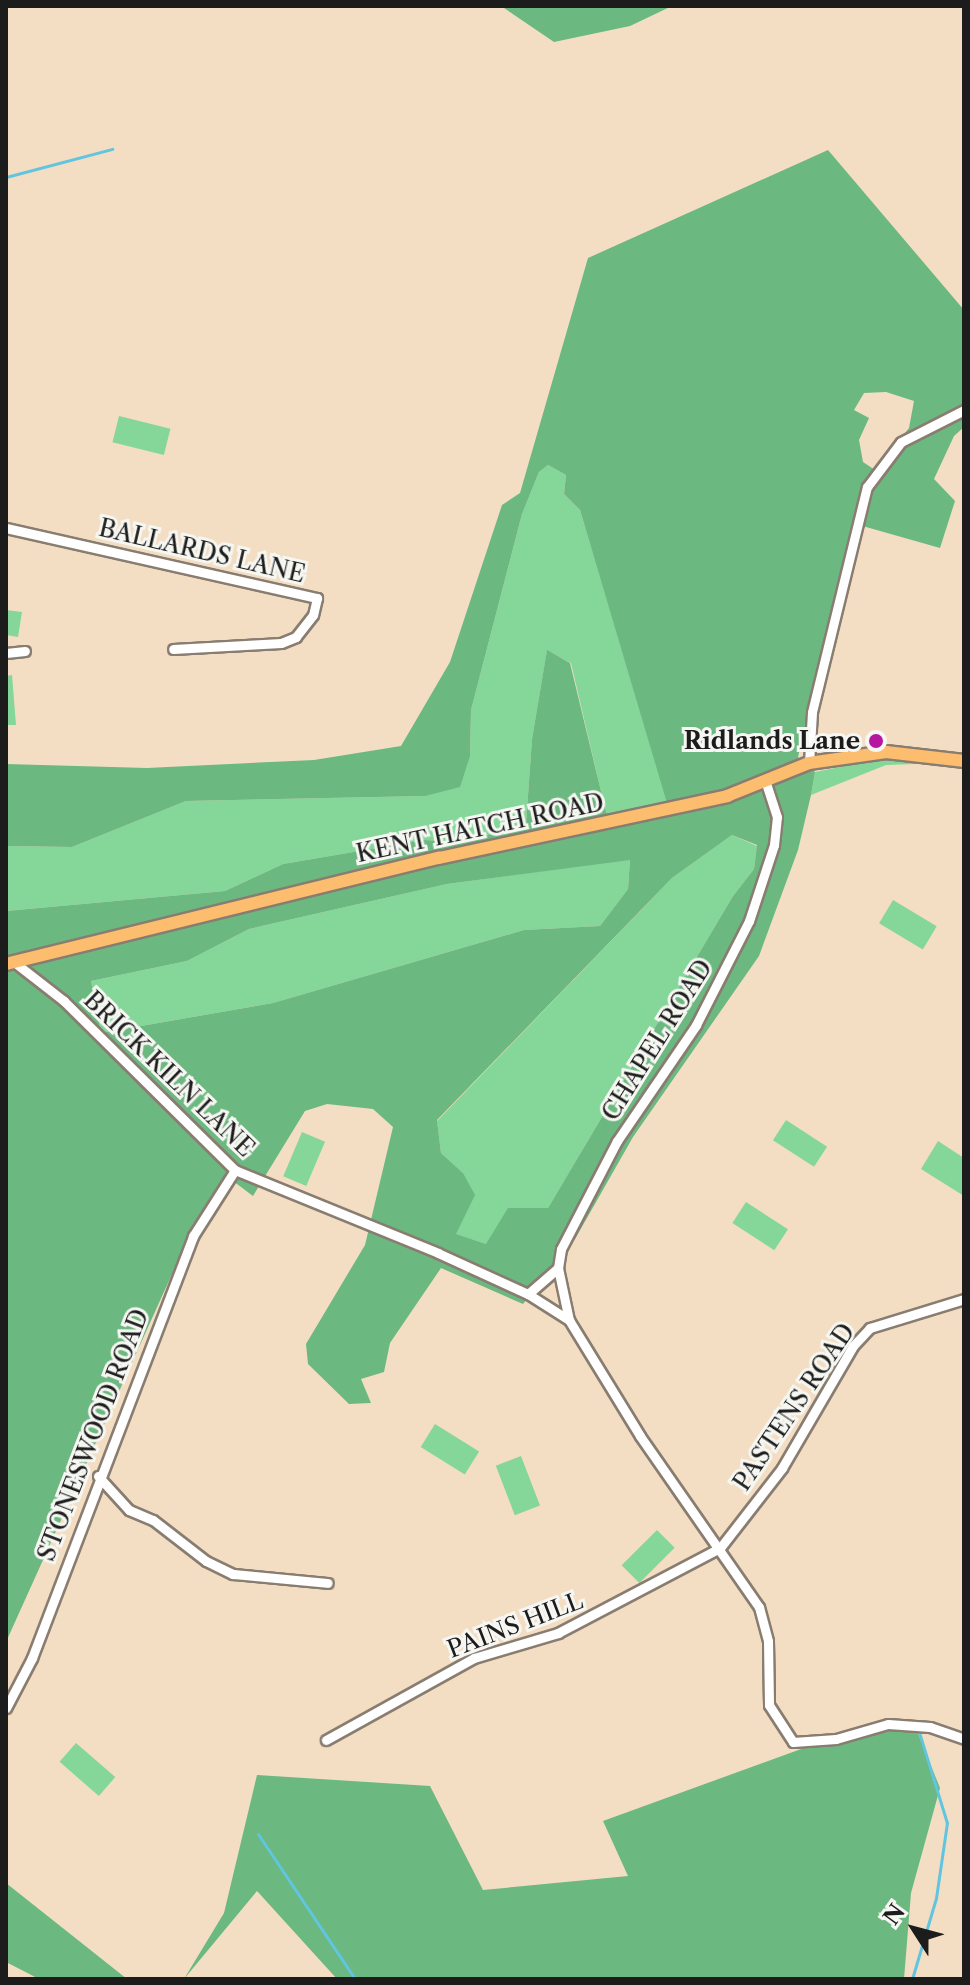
<!DOCTYPE html>
<html>
<head>
<meta charset="utf-8">
<style>
	body { margin:0 }
	#map { position:relative; width:970px; height:1985px; overflow:hidden; background:#f3dec3; font-family:"Libre Caslon Text",serif }
	div>[style] { position:absolute }
	.green>* { inset:0; background:#84d798; transform-origin:0 0 }
	.forest>* { inset:0; background:#6bb880 }
	.stream>* { height:3px; margin:-1.5px; padding:0 1.5px; transform-origin:1.5px; border-radius:1.5px; background:#62c5e0 }
	.roads { filter:drop-shadow(2px 0 #887d70) drop-shadow(-2px 0 #887d70) drop-shadow(0 2px #887d70) drop-shadow(0 -2px #887d70) }
	.minor>* { height:9px; margin:-4.5px; padding:0 4.5px; transform-origin:4.5px; border-radius:4.5px; background:#fff }
	.major>* { height:12px; margin:-6px; padding:0 6px; transform-origin:6px; border-radius:6px; background:#fcbd6e }
	.dots>* { width:22px; height:22px; translate:-50% -50%; box-sizing:border-box; border:4px solid #f6f6f2; border-radius:50% }
	span { translate:-50% -50%; white-space:nowrap; text-align:center; line-height:1.15; -webkit-text-stroke:6px #f6f6f2; paint-order:stroke }
	.street-label { font-size:24px; color:#1c1c1c }
	.poi-label { font-size:24px; color:#1c1c1c; font-weight:700 }
	.right { translate:-100% -50%; text-align:right }
	.frame { position:absolute; inset:0; border:8px solid #1c1c1c; pointer-events:none }
	.north { position:absolute; left:874px; top:1889px; width:80px; height:80px; -webkit-text-stroke:6px #f6f6f2; paint-order:stroke; rotate:306deg; font-size:22px; font-weight:700; line-height:32px; text-align:center; color:#1c1c1c }
	.north::after { content:''; display:block; margin:auto; width:28px; height:36px; background:#1c1c1c; clip-path:polygon(50% 0,100% 100%,50% 72%,0 100%) }
</style>
</head>
<body>
<div id="map">
	<div class="green">
		<div style="left:119px;top:416px;width:53px;height:27px;rotate:14deg"></div>
		<div style="clip-path:polygon(548px 465px,566px 475px,564px 494px,580px 510px,668px 803px,607px 817px,571px 663px,547px 651px,532px 739px,526px 824px,462px 842px,424px 840px,283px 864px,225px 891px,6px 911px,6px 846px,72px 847px,186px 801px,425px 796px,470px 756px,471px 710px,522px 514px,539px 472px)"></div>
		<div style="clip-path:polygon(6px 610px,22px 612px,18px 637px,6px 635px)"></div>
		<div style="clip-path:polygon(12px 675px,16px 725px,6px 725px,6px 676px)"></div>
		<div style="clip-path:polygon(814px 734px,849px 744px,849px 749px,821px 750px,813px 745px)"></div>
		<div style="clip-path:polygon(885px 758px,917px 759px,915px 764px,886px 765px,811px 795px,815px 772px)"></div>
		<div style="clip-path:polygon(732px 835px,757px 846px,754px 869px,733px 896px,548px 1208px,486px 1244px,455px 1234px,463px 1173px,441px 1153px,437px 1121px,672px 878px)"></div>
		<div style="clip-path:polygon(630px 859px,628px 889px,600px 926px,524px 930px,273px 1003px,101px 1033px,91px 981px,187px 961px,249px 929px,447px 884px)"></div>
		<div style="left:893px;top:900px;width:51px;height:27px;rotate:31deg"></div>
		<div style="left:786px;top:1120px;width:49px;height:24px;rotate:33deg"></div>
		<div style="left:302px;top:1132px;width:25px;height:48px;rotate:23deg"></div>
		<div style="clip-path:polygon(938px 1141px,964px 1158px,964px 1196px,921px 1169px)"></div>
		<div style="left:746px;top:1202px;width:50px;height:25px;rotate:33deg"></div>
		<div style="left:435px;top:1424px;width:52px;height:27px;rotate:32deg"></div>
		<div style="left:521px;top:1456px;width:53px;height:27px;rotate:69deg"></div>
		<div style="left:657px;top:1530px;width:25px;height:50px;rotate:45deg"></div>
		<div style="left:76px;top:1743px;width:52px;height:25px;rotate:41deg"></div>
	</div>
	<div class="forest">
		<div style="clip-path:polygon(501px 6px,672px 6px,630px 26px,554px 42px)"></div>
		<div style="clip-path:polygon(evenodd,828px 150px,964px 310px,964px 427px,954px 436px,934px 479px,955px 501px,940px 548px,852px 523px,798px 757px,815px 772px,811px 795px,798px 850px,759px 956px,633px 1137px,575px 1239px,558px 1242px,552px 1269px,523px 1304px,441px 1268px,390px 1343px,384px 1372px,361px 1379px,371px 1403px,349px 1404px,308px 1364px,306px 1344px,365px 1245px,393px 1127px,373px 1109px,327px 1104px,305px 1111px,253px 1196px,225px 1175px,186px 1243px,6px 1642px,6px 911px,225px 891px,283px 864px,424px 840px,462px 842px,526px 824px,532px 739px,547px 650px,570px 663px,607px 816px,667px 803px,580px 510px,564px 494px,566px 475px,548px 465px,539px 472px,522px 514px,471px 710px,470px 756px,460px 787px,425px 796px,186px 801px,72px 847px,6px 846px,6px 764px,147px 768px,314px 760px,401px 746px,450px 662px,502px 505px,520px 493px,588px 258px,828px 150px,886px 392px,914px 401px,909px 428px,875px 470px,863px 462px,859px 440px,869px 418px,854px 410px,864px 393px,886px 392px,828px 150px,732px 835px,757px 845px,754px 869px,733px 896px,548px 1208px,508px 1208px,486px 1244px,456px 1234px,475px 1195px,463px 1173px,441px 1153px,437px 1120px,672px 878px,732px 835px,828px 150px,630px 860px,628px 889px,600px 926px,524px 930px,273px 1003px,101px 1033px,91px 981px,187px 961px,249px 929px,447px 884px,630px 860px)"></div>
		<div style="clip-path:polygon(915px 1726px,940px 1788px,911px 1893px,904px 1979px,337px 1979px,257px 1891px,184px 1979px,224px 1913px,257px 1775px,430px 1786px,483px 1890px,628px 1876px,603px 1821px,823px 1741px)"></div>
		<div style="clip-path:polygon(6px 1883px,127px 1979px,39px 1979px,6px 1962px)"></div>
	</div>
	<div class="stream">
		<div style="left:6px;top:177px;width:110px;rotate:-14.8deg"></div>
		<div style="left:258px;top:1834px;width:174px;rotate:56.2deg"></div>
		<div style="left:912px;top:1979px;width:84px;rotate:-73.5deg"></div>
		<div style="left:936px;top:1898px;width:76px;rotate:-81.7deg"></div>
		<div style="left:947px;top:1823px;width:98px;rotate:-107.1deg"></div>
	</div>
	<div class="roads">
		<div class="minor">
			<div style="left:6px;top:528px;width:319px;rotate:12.7deg"></div>
			<div style="left:317px;top:598px;width:17px;rotate:103deg"></div>
			<div style="left:313px;top:615px;width:28px;rotate:128deg"></div>
			<div style="left:296px;top:637px;width:16px;rotate:158deg"></div>
			<div style="left:281px;top:643px;width:108px;rotate:176.8deg"></div>
			<div style="left:6px;top:653px;width:19px;rotate:-6deg"></div>
			<div style="left:809px;top:763px;width:51px;rotate:-86.6deg"></div>
			<div style="left:812px;top:712px;width:232px;rotate:-76.3deg"></div>
			<div style="left:867px;top:487px;width:56px;rotate:-52.9deg"></div>
			<div style="left:901px;top:442px;width:71px;rotate:-26.9deg"></div>
			<div style="left:14px;top:962px;width:63px;rotate:38deg"></div>
			<div style="left:64px;top:1001px;width:240px;rotate:44.7deg"></div>
			<div style="left:235px;top:1170px;width:219px;rotate:22.2deg"></div>
			<div style="left:438px;top:1253px;width:99px;rotate:24.5deg"></div>
			<div style="left:528px;top:1294px;width:49px;rotate:32.4deg"></div>
			<div style="left:569px;top:1320px;width:136px;rotate:58.5deg"></div>
			<div style="left:640px;top:1436px;width:208px;rotate:55.2deg"></div>
			<div style="left:759px;top:1607px;width:35px;rotate:75deg"></div>
			<div style="left:768px;top:1641px;width:64px;rotate:89.1deg"></div>
			<div style="left:769px;top:1705px;width:44px;rotate:57deg"></div>
			<div style="left:793px;top:1742px;width:43px;rotate:-4deg"></div>
			<div style="left:836px;top:1739px;width:54px;rotate:-16.1deg"></div>
			<div style="left:888px;top:1724px;width:42px;rotate:4.1deg"></div>
			<div style="left:930px;top:1727px;width:36px;rotate:19deg"></div>
			<div style="left:558px;top:1268px;width:19px;rotate:-81deg"></div>
			<div style="left:561px;top:1249px;width:122px;rotate:-62.6deg"></div>
			<div style="left:617px;top:1141px;width:140px;rotate:-55.7deg"></div>
			<div style="left:696px;top:1025px;width:117px;rotate:-63deg"></div>
			<div style="left:749px;top:921px;width:80px;rotate:-71.8deg"></div>
			<div style="left:774px;top:845px;width:28px;rotate:-84deg"></div>
			<div style="left:777px;top:817px;width:38px;rotate:-108deg"></div>
			<div style="left:528px;top:1294px;width:40px;rotate:-41deg"></div>
			<div style="left:558px;top:1268px;width:53px;rotate:78.1deg"></div>
			<div style="left:98px;top:1476px;width:46px;rotate:47.6deg"></div>
			<div style="left:129px;top:1510px;width:26px;rotate:23deg"></div>
			<div style="left:153px;top:1520px;width:67px;rotate:37.7deg"></div>
			<div style="left:206px;top:1561px;width:30px;rotate:26deg"></div>
			<div style="left:233px;top:1574px;width:95px;rotate:5.4deg"></div>
			<div style="left:6px;top:1708px;width:56px;rotate:-62.5deg"></div>
			<div style="left:32px;top:1658px;width:452px;rotate:-69.1deg"></div>
			<div style="left:193px;top:1236px;width:78px;rotate:-57.5deg"></div>
			<div style="left:326px;top:1740px;width:169px;rotate:-29deg"></div>
			<div style="left:474px;top:1658px;width:88px;rotate:-16.6deg"></div>
			<div style="left:558px;top:1633px;width:183px;rotate:-27.7deg"></div>
			<div style="left:720px;top:1548px;width:101px;rotate:-52.2deg"></div>
			<div style="left:782px;top:1468px;width:141px;rotate:-59.8deg"></div>
			<div style="left:853px;top:1346px;width:25px;rotate:-47deg"></div>
			<div style="left:870px;top:1328px;width:98px;rotate:-17.1deg"></div>
		</div>
		<div class="major">
			<div style="left:6px;top:964px;width:446px;rotate:-13.8deg"></div>
			<div style="left:439px;top:858px;width:295px;rotate:-12.1deg"></div>
			<div style="left:727px;top:796px;width:88px;rotate:-21.9deg"></div>
			<div style="left:809px;top:763px;width:78px;rotate:-8.1deg"></div>
			<div style="left:886px;top:752px;width:79px;rotate:6.6deg"></div>
		</div>
	</div>
	<div class="dots">
		<div style="left:876px;top:741px;background:#b5179e"></div>
	</div>
	<div class="street-label">
		<span style="left:202px;top:551px;rotate:13deg">BALLARDS LANE</span>
		<span style="left:480px;top:828px;rotate:-12deg">KENT HATCH ROAD</span>
		<span style="left:657px;top:1040px;rotate:-58deg">CHAPEL ROAD</span>
		<span style="left:169px;top:1074px;rotate:44deg">BRICK KILN LANE</span>
		<span style="left:794px;top:1407px;rotate:-56deg">PASTENS ROAD</span>
		<span style="left:93px;top:1435px;rotate:-69deg">STONESWOOD ROAD</span>
		<span style="left:515px;top:1625px;rotate:-21deg">PAINS HILL</span>
	</div>
	<div class="poi-label">
		<span class="right" style="left:860px;top:741px">Ridlands Lane</span>
	</div>
	<div class="frame"></div>
	<div class="north">N</div>
</div>
</body>
</html>
